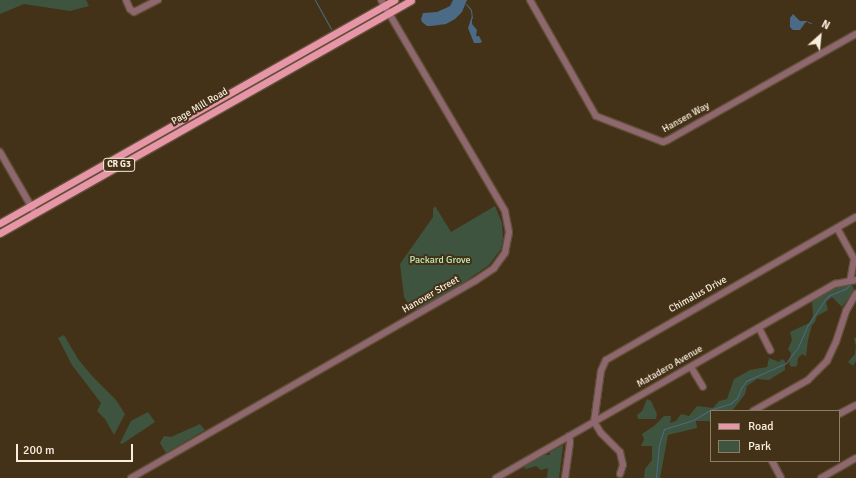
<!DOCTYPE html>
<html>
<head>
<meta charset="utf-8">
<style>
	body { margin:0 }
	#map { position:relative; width:856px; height:478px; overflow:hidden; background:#443218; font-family:Signika,sans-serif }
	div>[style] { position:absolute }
	.green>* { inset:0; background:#3e543e }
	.water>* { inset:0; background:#4a6a85 }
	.stream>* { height:1px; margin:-0.5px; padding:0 0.5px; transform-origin:0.5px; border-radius:0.5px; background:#4a6a85 }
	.roads { filter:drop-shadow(1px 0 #615038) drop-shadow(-1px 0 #615038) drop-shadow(0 1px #615038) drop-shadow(0 -1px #615038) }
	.minor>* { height:6px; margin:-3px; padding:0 3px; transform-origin:3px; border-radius:3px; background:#8f676f }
	.major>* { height:7px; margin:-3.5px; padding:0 3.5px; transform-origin:3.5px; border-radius:3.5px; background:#e796a8 }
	span { translate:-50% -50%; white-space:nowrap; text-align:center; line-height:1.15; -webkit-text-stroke:4px #443218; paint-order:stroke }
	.shield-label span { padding:1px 3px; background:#443218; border:1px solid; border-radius:3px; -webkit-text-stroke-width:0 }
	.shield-label { font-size:9px; color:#f9edde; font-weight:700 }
	.street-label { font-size:10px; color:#f9edde }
	.park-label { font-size:10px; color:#bbedba }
	.legend { position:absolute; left:710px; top:410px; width:130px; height:52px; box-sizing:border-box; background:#443218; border:1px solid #8c7d67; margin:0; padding:5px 7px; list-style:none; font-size:12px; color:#f9edde }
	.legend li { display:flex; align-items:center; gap:8px; height:20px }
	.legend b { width:20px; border:1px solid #8c7d67 }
	.north { position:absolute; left:800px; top:16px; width:40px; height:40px; -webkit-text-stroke:3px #443218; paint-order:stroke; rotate:27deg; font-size:11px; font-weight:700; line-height:16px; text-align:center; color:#f9edde }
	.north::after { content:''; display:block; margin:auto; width:14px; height:18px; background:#f9edde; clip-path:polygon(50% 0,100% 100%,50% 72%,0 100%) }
	.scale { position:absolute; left:16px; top:444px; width:117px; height:18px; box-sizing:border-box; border:2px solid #f9edde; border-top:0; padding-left:5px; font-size:12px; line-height:14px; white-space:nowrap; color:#f9edde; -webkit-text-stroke:3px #443218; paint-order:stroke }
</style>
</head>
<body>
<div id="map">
	<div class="green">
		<div style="clip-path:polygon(0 0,86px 0,89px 6px,70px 11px,24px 4px,0 14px)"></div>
		<div style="clip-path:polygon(435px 206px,451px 232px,495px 206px,502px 223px,503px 238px,501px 249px,489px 265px,466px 281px,417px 310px,411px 308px,404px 297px,400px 264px,433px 217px,433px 209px)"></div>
		<div style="clip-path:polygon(848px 285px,853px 286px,854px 290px,848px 299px,842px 307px,832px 297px,826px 302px,828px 310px,817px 316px,815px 322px,812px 325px,808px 340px,806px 356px,802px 354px,798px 358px,797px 366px,791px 367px,789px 363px,791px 353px,788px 349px,792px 340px,790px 332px,809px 323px,813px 316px,812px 299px,834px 287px)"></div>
		<div style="clip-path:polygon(64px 335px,78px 359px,93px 377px,116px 400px,125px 414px,114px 435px,105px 419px,97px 411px,101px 403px,72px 365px,58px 338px)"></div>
		<div style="clip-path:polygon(856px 337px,856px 361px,853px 366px,848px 362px,855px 354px,856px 346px,854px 339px)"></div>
		<div style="clip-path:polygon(769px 358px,779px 362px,782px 359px,785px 361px,785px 370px,769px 380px,757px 379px,747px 386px,745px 394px,732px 411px,711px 411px,711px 421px,696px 421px,697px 428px,668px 435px,660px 478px,644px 478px,645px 469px,652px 460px,652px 446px,641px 446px,644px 439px,642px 434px,654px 426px,664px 416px,671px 416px,670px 423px,676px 421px,681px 414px,689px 416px,697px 406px,713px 408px,719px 401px,727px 399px,734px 379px,750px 370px,767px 367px)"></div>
		<div style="clip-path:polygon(647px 399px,651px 401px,657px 414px,656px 419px,638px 419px,637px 415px,642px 411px)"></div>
		<div style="clip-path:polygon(148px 412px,155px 422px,122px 444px,120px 443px,131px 421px)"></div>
		<div style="clip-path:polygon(200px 424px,205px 430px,166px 453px,160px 443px,164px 436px,171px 437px)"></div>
		<div style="clip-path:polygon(563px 445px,559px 478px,547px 478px,548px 468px,541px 470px,536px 466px,526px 469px,523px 466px,542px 455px,550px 455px,550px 452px)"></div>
	</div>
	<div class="water">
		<div style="clip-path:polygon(453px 0,467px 0,462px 12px,455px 19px,446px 24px,431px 26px,427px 26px,422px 22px,421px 19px,423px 13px,437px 12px,446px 8px,450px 6px)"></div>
		<div style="clip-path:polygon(793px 14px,800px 21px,808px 21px,805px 23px,800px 30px,793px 30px,790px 27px,790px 18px)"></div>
		<div style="clip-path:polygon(472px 16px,472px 24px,477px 30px,476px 36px,479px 36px,482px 42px,480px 43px,474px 43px,468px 28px)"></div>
	</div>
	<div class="stream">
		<div style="left:315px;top:0;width:33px;rotate:61deg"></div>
		<div style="left:466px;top:4px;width:8px;rotate:50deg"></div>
		<div style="left:471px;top:10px;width:8px;rotate:83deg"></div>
		<div style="left:808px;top:22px;width:3px;rotate:18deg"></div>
		<div style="left:656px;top:478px;width:33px;rotate:-85deg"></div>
		<div style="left:659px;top:445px;width:17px;rotate:-73deg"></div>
		<div style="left:664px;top:429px;width:30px;rotate:-17deg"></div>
		<div style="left:693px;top:420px;width:20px;rotate:-30deg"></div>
		<div style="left:710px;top:410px;width:22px;rotate:-18deg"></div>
		<div style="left:731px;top:403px;width:8px;rotate:-40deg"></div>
		<div style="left:737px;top:398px;width:11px;rotate:-68deg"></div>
		<div style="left:741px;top:388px;width:9px;rotate:-54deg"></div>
		<div style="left:746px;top:381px;width:44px;rotate:-24.2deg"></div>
		<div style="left:786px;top:363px;width:20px;rotate:-53deg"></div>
		<div style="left:798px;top:347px;width:24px;rotate:-66deg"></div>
		<div style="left:808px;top:325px;width:32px;rotate:-56deg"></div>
		<div style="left:826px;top:298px;width:5px;rotate:-37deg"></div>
		<div style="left:830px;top:295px;width:16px;rotate:-22deg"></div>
		<div style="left:845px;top:289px;width:8px;rotate:-40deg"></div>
	</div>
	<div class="roads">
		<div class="minor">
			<div style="left:126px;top:0;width:10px;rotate:66deg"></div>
			<div style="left:130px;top:9px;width:5px;rotate:37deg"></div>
			<div style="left:134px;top:12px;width:27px;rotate:-27deg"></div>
			<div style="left:530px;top:0;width:133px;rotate:60.4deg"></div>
			<div style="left:596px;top:116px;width:72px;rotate:21.2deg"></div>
			<div style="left:663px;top:142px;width:5px;rotate:-22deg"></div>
			<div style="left:668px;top:140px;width:216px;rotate:-29.4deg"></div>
			<div style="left:0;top:152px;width:70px;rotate:60.2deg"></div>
			<div style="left:837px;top:228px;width:35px;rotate:61deg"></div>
			<div style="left:854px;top:259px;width:22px;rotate:100deg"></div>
			<div style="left:759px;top:328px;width:25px;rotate:63deg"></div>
			<div style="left:691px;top:367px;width:23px;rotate:59deg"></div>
			<div style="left:753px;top:411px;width:63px;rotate:-29.4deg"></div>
			<div style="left:808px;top:380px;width:27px;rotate:-45deg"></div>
			<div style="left:827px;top:361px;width:21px;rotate:-65deg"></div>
			<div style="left:836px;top:342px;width:33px;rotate:-72deg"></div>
			<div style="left:846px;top:311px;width:20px;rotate:-60deg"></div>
			<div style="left:839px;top:414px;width:19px;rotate:-28deg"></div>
			<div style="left:772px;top:461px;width:19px;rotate:62deg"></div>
			<div style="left:620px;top:474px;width:9px;rotate:-72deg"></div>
			<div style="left:623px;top:465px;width:13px;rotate:-103deg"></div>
			<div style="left:620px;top:452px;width:27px;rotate:-135deg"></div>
			<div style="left:601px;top:433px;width:13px;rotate:-122deg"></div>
			<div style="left:594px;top:422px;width:51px;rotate:-82.2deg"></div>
			<div style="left:601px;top:371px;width:12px;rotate:-66deg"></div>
			<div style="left:606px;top:360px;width:288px;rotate:-29.8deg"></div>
			<div style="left:131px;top:478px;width:396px;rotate:-29.8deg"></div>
			<div style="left:475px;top:281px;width:23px;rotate:-34deg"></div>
			<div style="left:494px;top:268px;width:19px;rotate:-54deg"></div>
			<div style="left:505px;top:253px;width:21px;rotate:-79deg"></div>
			<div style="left:509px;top:232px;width:21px;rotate:-101deg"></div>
			<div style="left:505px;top:211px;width:245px;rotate:-120.4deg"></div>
			<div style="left:496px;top:478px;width:391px;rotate:-29.8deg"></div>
			<div style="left:835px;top:284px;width:21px;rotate:-11deg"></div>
			<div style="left:565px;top:478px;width:36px;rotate:-82deg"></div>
			<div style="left:570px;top:442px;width:6px;rotate:-99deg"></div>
			<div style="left:821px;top:478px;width:40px;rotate:-29.7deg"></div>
		</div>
		<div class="major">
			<div style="left:0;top:223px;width:453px;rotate:-29.5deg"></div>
			<div style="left:0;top:233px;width:472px;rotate:-29.5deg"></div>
		</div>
	</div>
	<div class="shield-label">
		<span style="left:119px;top:165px">CR G3</span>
	</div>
	<div class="street-label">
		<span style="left:200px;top:107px;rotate:-30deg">Page Mill Road</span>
		<span style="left:686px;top:118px;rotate:-29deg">Hansen Way</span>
		<span style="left:431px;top:295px;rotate:-30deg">Hanover Street</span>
		<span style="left:698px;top:295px;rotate:-29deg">Chimalus Drive</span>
		<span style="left:670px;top:367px;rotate:-30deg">Matadero Avenue</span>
	</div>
	<div class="park-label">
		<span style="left:440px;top:261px">Packard Grove</span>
	</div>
	<ul class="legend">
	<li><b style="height:5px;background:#e796a8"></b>Road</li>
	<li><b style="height:11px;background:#3e543e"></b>Park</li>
	</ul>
	<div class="north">N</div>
	<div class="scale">200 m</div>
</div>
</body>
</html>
